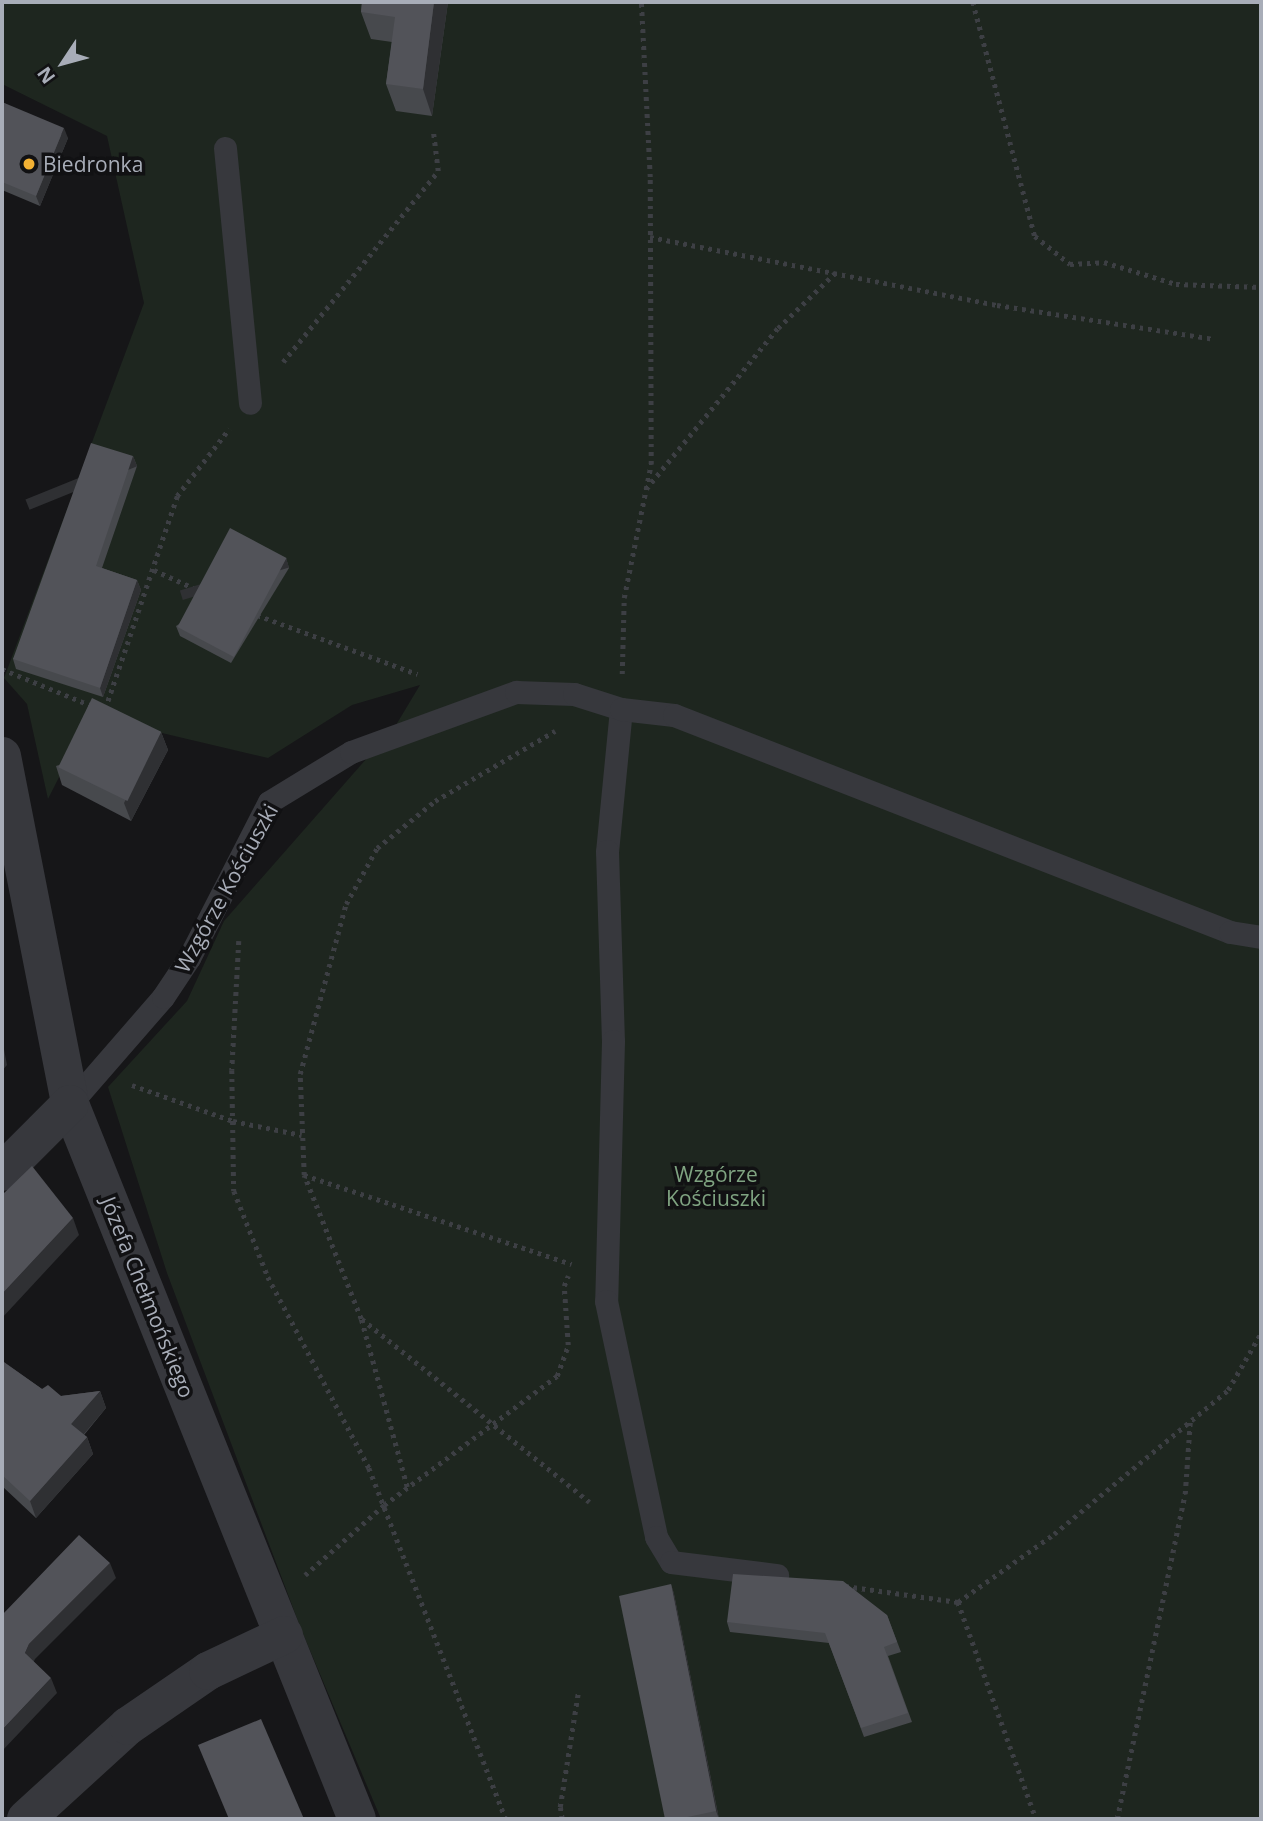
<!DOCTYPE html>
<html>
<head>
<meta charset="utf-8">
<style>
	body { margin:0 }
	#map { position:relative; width:1263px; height:1821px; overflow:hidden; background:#161618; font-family:"Open Sans",sans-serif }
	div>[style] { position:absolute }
	.green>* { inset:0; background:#1e261f }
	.path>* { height:4.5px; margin-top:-2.25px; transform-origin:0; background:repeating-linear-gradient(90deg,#3d3f44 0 3.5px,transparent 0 8.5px) }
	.service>* { height:23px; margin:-11.5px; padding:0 11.5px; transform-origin:11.5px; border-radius:11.5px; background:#37383d }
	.minor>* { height:38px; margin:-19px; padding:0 19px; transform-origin:19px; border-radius:19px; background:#37383d }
	.wall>* { inset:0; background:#47494d }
	.shaded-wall>* { inset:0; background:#2f3033; transform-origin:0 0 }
	.building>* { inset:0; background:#525359; transform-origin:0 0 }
	.dots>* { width:19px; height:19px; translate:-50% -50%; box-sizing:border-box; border:4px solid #111113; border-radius:50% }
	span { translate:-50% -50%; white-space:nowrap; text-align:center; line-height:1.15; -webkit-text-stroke:7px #111113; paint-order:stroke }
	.poi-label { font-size:21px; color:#a8adb8 }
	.left { translate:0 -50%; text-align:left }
	.street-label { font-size:21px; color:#a8adb8 }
	.park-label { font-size:21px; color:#7fa381 }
	.frame { position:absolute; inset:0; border:4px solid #a8adb8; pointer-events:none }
	.north { position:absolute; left:28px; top:28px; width:70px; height:70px; -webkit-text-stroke:5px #111113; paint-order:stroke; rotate:234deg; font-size:19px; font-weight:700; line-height:28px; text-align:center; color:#a8adb8 }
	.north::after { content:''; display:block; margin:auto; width:24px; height:32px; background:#a8adb8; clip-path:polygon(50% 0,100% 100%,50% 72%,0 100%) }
</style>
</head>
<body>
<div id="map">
	<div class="green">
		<div style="clip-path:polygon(2px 2px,1261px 2px,1261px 1819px,381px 1819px,301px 1629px,167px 1273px,108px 1087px,187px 1001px,224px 921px,396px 725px,420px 685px,352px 705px,268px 758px,90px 716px,48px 799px,27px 704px,4px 678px,144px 303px,107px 136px,2px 84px)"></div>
	</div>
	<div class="path">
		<div style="left:973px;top:2px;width:242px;rotate:75.2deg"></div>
		<div style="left:1035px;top:236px;width:45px;rotate:38.7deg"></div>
		<div style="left:1070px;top:264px;width:34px;rotate:-3deg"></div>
		<div style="left:1104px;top:262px;width:75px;rotate:17deg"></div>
		<div style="left:1176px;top:284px;width:85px;rotate:2deg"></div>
		<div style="left:650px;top:237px;width:354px;rotate:11.1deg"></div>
		<div style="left:997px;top:305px;width:219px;rotate:8.9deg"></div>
		<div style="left:283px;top:362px;width:246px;rotate:-50.9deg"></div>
		<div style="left:438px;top:171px;width:39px;rotate:-97deg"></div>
		<div style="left:646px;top:489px;width:208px;rotate:-50.7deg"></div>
		<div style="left:778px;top:328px;width:82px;rotate:-44deg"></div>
		<div style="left:154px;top:570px;width:51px;rotate:24.5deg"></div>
		<div style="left:257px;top:615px;width:171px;rotate:20.2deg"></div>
		<div style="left:2px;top:669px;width:97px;rotate:22.3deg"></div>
		<div style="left:622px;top:674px;width:76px;rotate:-88.5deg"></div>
		<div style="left:624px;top:598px;width:137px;rotate:-78.6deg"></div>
		<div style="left:651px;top:464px;width:287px;rotate:-90.2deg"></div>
		<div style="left:650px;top:177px;width:175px;rotate:-92.9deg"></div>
		<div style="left:105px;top:709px;width:225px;rotate:-71.3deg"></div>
		<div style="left:177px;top:496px;width:85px;rotate:-52.2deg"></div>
		<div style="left:239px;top:941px;width:129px;rotate:93.1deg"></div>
		<div style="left:232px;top:1070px;width:121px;rotate:89.1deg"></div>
		<div style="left:234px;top:1191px;width:92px;rotate:68.4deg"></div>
		<div style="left:268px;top:1277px;width:216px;rotate:62.1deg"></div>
		<div style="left:369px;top:1468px;width:377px;rotate:68.7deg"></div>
		<div style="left:132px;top:1085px;width:107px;rotate:19.6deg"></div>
		<div style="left:233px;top:1121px;width:70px;rotate:11.5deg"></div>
		<div style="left:304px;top:1175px;width:282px;rotate:18.4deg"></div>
		<div style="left:362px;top:1319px;width:292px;rotate:38.8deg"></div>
		<div style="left:407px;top:1487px;width:174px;rotate:-105.3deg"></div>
		<div style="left:361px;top:1319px;width:155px;rotate:-111.6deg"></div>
		<div style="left:304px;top:1175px;width:101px;rotate:-92.3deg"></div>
		<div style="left:300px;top:1074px;width:176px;rotate:-74.9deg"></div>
		<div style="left:346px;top:904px;width:64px;rotate:-61deg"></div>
		<div style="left:377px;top:848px;width:75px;rotate:-39deg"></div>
		<div style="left:435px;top:801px;width:139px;rotate:-30.3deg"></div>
		<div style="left:305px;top:1575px;width:106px;rotate:-41.5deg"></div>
		<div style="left:384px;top:1505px;width:216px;rotate:-36.7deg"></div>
		<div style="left:557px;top:1376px;width:33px;rotate:-70deg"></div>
		<div style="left:568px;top:1345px;width:59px;rotate:-93.9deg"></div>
		<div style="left:564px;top:1286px;width:11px;rotate:-68deg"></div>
		<div style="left:845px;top:1586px;width:114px;rotate:8.1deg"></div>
		<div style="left:958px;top:1602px;width:118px;rotate:-35.3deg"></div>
		<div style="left:1054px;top:1534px;width:226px;rotate:-39.6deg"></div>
		<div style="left:1228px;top:1390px;width:66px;rotate:-59.9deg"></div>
		<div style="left:958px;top:1602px;width:231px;rotate:70.2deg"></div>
		<div style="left:562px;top:1819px;width:12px;rotate:-99deg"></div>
		<div style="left:560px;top:1807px;width:115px;rotate:-81deg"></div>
		<div style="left:1117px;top:1819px;width:332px;rotate:-78.2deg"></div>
		<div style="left:1185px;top:1494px;width:72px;rotate:-86deg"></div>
	</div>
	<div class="service">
		<div style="left:225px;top:148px;width:256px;rotate:84.4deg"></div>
		<div style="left:621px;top:709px;width:143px;rotate:95.6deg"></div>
		<div style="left:607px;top:851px;width:190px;rotate:88.2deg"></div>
		<div style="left:613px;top:1041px;width:260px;rotate:91.5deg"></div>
		<div style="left:606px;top:1301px;width:241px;rotate:78deg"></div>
		<div style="left:656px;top:1537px;width:29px;rotate:59deg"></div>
		<div style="left:671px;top:1562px;width:107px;rotate:7deg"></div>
		<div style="left:70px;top:1104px;width:142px;rotate:-49deg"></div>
		<div style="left:163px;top:997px;width:47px;rotate:-56.3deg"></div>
		<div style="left:189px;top:958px;width:175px;rotate:-62.9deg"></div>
		<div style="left:269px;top:802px;width:96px;rotate:-31.4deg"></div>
		<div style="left:351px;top:752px;width:176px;rotate:-20deg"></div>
		<div style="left:516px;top:692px;width:58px;rotate:2deg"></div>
		<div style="left:574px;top:694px;width:49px;rotate:17.7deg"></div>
		<div style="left:621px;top:709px;width:53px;rotate:6.5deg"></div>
		<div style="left:674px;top:715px;width:597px;rotate:21.32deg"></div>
		<div style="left:1230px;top:932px;width:31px;rotate:9deg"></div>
	</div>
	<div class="minor">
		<div style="left:2px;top:756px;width:355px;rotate:78.9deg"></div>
		<div style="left:70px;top:1104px;width:770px;rotate:68.13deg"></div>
		<div style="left:2px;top:1172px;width:96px;rotate:-45deg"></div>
		<div style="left:26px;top:1819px;width:138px;rotate:-42.4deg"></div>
		<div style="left:128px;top:1726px;width:97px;rotate:-34.5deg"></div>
		<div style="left:208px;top:1671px;width:84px;rotate:-25.3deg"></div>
	</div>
	<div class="wall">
		<div style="clip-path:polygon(362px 2px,448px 2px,432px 116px,396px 111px,386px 84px,392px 42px,371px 39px,361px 12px)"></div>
		<div style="clip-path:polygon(2px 102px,68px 138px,40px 206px,2px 190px)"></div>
		<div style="clip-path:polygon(133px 456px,137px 466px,102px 568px,137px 580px,141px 590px,103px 697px,16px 669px,13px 659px)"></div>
		<div style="clip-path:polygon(286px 558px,289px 568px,231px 663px,180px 636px,176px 626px)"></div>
		<div style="clip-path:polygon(161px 732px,168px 750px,131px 821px,62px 785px,56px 766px)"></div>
		<div style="clip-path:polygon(2px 1355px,4px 1362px,42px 1389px,61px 1396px,100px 1391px,106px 1408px,84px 1435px,87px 1437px,93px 1454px,36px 1518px,2px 1486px)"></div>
		<div style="clip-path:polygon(671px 1584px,674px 1594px,719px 1819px,665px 1819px)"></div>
		<div style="clip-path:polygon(887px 1615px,901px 1652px,888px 1656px,912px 1722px,864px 1737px,829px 1643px,730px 1632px,727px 1622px)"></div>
	</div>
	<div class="shaded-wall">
		<div style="clip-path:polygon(434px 2px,448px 2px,432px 116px,423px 89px)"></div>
		<div style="clip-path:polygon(64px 128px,68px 138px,40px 206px,36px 196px)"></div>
		<div style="left:133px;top:456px;width:11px;height:116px;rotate:68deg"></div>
		<div style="left:286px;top:558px;width:10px;height:111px;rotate:73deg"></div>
		<div style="clip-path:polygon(137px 580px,141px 590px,103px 697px,100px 688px)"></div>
		<div style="clip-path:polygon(161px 732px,168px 750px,131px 821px,124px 803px)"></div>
		<div style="clip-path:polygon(2px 1039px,7px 1065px,2px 1071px)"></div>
		<div style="clip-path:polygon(73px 1218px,79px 1235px,2px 1318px,2px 1294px)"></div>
		<div style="clip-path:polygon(100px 1391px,106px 1408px,78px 1441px,71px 1424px)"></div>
		<div style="clip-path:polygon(87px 1437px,93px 1454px,36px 1518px,30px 1501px)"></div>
		<div style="clip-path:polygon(110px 1563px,116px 1578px,35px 1659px,31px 1668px,25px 1653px,29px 1644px)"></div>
		<div style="clip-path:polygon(671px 1584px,674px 1594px,719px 1819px,716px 1811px)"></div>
		<div style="clip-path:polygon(51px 1678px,57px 1693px,2px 1751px,2px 1730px)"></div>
	</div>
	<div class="building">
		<div style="clip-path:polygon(362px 2px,434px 2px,423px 89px,386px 84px,395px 17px,361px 12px)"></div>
		<div style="clip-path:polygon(2px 102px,64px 128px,36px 196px,2px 182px)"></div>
		<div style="clip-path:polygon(91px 443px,133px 456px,96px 566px,137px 580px,100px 688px,13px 659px)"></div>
		<div style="left:230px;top:528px;width:64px;height:112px;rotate:28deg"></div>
		<div style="left:92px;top:698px;width:77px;height:77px;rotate:26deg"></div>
		<div style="clip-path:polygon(32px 1166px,73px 1218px,2px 1294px,2px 1195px)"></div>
		<div style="clip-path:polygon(2px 1361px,42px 1389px,48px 1385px,61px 1396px,100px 1391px,71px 1424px,87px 1437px,30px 1501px,2px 1475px)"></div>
		<div style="clip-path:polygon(79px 1535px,110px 1563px,29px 1644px,25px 1653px,51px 1678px,2px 1730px,2px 1615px)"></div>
		<div style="clip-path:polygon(733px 1574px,843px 1581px,887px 1615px,897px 1642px,884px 1647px,908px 1713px,861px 1728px,825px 1633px,727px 1622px)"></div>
		<div style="clip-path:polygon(671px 1584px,716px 1811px,678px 1819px,665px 1819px,619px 1596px)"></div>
		<div style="clip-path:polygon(261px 1719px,304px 1819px,229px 1819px,198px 1745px)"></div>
	</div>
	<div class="dots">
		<div style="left:29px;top:164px;background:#f2b134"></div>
	</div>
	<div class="poi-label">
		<span class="left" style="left:43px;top:164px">Biedronka</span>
	</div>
	<div class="street-label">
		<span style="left:226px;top:888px;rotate:-61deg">Wzgórze Kościuszki</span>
		<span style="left:148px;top:1297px;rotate:68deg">Józefa Chełmońskiego</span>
	</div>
	<div class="park-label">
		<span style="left:716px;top:1186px">Wzgórze<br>Kościuszki</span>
	</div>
	<div class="frame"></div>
	<div class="north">N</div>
</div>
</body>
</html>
